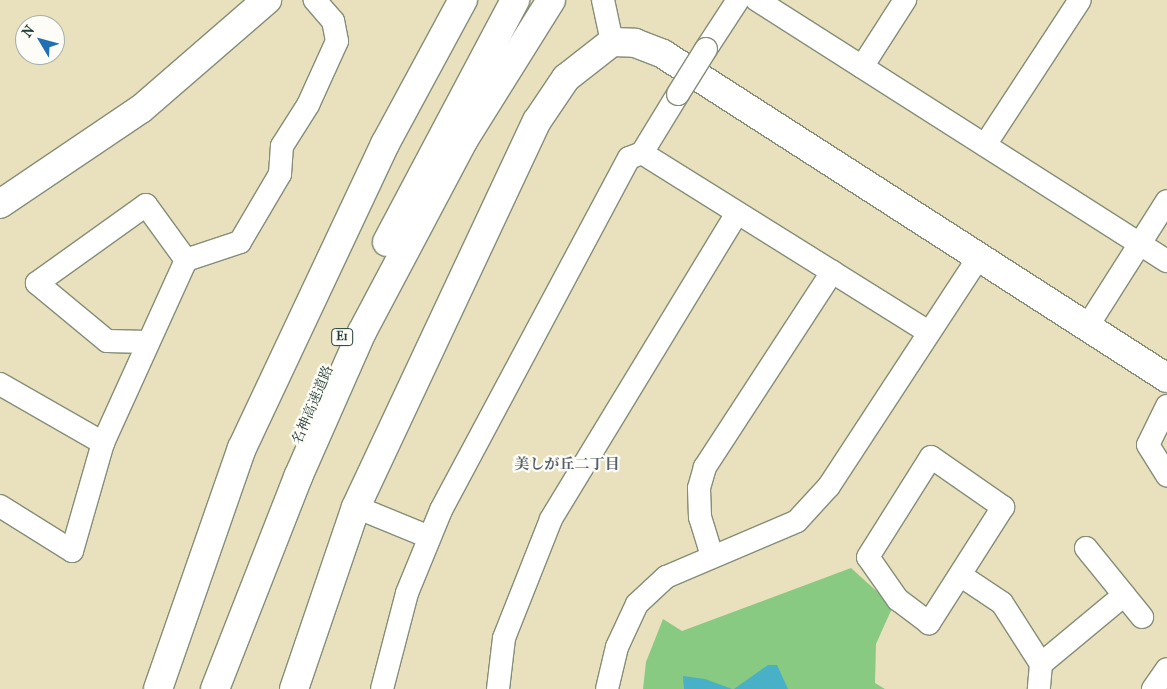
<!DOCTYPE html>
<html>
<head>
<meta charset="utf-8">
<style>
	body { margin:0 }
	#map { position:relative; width:1167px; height:689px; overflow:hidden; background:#e9e0bd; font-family:"IM FELL French Canon","Noto Serif JP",serif }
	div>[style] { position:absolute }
	.green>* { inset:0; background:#88ca82 }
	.water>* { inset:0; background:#48b1c7 }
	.roads { filter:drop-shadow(1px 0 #848e78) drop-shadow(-1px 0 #848e78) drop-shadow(0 1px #848e78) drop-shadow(0 -1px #848e78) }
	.minor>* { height:22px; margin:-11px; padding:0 11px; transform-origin:11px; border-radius:11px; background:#fff }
	.tertiary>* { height:28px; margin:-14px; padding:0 14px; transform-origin:14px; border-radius:14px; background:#fff }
	.motorway>* { height:28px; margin:-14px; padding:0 14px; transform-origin:14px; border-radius:14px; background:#fff }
	.bridges { filter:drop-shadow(1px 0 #848e78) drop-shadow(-1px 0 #848e78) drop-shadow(0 1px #848e78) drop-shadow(0 -1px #848e78) }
	.minor-bridge>* { height:22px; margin:-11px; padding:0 11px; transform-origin:11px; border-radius:11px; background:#fff }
	span { translate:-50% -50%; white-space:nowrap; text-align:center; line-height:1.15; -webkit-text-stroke:4.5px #fdfcf7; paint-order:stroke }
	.shield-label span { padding:1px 4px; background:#fdfcf7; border:1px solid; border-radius:4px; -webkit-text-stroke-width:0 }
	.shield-label { font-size:12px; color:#1f3d34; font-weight:700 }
	.street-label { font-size:14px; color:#1f3d34 }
	.neighbourhood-label { font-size:15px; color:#55616a; font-weight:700 }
	.north { position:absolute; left:15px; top:15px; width:50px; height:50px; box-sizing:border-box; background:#fdfcf7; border:1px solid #a4b0a9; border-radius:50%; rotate:307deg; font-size:14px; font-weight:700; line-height:20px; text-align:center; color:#1f3d34 }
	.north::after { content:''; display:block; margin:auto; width:18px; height:22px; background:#1f6fb2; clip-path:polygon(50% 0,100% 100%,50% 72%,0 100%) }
</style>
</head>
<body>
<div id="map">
	<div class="green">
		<div style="clip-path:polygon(851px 568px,893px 606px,876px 644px,875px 683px,885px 689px,643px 689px,646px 662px,663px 619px,682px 631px)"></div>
	</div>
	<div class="water">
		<div style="clip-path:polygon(768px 665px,777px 665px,788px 689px,734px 689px)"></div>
		<div style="clip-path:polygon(683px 676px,705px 679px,732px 689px,684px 689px)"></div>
	</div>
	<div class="roads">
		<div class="minor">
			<div style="left:603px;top:0;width:43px;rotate:77.9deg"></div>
			<div style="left:757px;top:0;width:486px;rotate:32.5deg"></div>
			<div style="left:706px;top:49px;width:59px;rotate:-56.9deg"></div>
			<div style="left:862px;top:67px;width:80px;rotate:-57.3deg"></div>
			<div style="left:985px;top:145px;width:173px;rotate:-56.8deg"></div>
			<div style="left:642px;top:153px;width:337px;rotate:32deg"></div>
			<div style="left:1087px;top:327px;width:149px;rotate:-57.6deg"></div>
			<div style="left:148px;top:342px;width:41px;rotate:-178.6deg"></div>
			<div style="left:107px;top:341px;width:91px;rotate:-140.4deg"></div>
			<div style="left:37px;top:283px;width:134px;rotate:-35.6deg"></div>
			<div style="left:146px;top:205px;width:68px;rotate:54deg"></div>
			<div style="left:0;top:384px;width:119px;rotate:29.8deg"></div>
			<div style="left:1167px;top:406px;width:43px;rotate:116deg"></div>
			<div style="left:1148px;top:445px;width:36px;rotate:58deg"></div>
			<div style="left:931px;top:457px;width:88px;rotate:34.8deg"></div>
			<div style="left:1003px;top:507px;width:138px;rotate:122.5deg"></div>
			<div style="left:929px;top:623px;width:39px;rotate:-143deg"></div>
			<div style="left:898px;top:600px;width:52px;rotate:-124.9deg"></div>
			<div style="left:868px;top:557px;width:118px;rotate:-57.8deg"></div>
			<div style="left:0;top:506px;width:85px;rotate:32deg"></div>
			<div style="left:72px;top:551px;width:112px;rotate:-74deg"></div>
			<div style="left:103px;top:443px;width:201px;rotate:-65.6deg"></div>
			<div style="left:186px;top:260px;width:57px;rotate:-18.4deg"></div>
			<div style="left:240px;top:242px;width:79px;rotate:-59.5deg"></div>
			<div style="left:280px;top:174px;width:28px;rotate:-86deg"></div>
			<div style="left:282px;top:146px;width:49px;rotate:-57.6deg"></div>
			<div style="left:308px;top:105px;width:70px;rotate:-65.6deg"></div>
			<div style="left:337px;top:41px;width:20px;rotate:-101deg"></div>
			<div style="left:333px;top:21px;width:28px;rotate:-131deg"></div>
			<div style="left:356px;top:507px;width:79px;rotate:22.3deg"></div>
			<div style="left:1086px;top:548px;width:89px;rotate:50.9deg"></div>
			<div style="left:712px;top:556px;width:41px;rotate:-107.1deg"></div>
			<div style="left:700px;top:517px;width:29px;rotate:-92deg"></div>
			<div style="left:699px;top:488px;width:22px;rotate:-74deg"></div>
			<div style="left:705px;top:467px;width:233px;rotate:-56.9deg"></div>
			<div style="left:960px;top:575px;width:50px;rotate:33.7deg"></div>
			<div style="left:1002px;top:603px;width:72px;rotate:57.4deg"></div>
			<div style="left:1041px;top:664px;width:25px;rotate:95deg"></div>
			<div style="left:1041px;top:664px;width:108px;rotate:-39.7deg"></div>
			<div style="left:382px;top:689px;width:99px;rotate:-75.4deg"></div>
			<div style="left:407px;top:593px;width:90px;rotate:-67.7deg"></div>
			<div style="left:441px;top:510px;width:399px;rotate:-61.9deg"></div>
			<div style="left:629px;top:158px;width:14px;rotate:-21deg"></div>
			<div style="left:642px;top:153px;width:69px;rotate:-58.6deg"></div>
			<div style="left:498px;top:689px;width:51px;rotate:-83.3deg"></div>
			<div style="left:504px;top:638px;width:128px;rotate:-68.4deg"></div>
			<div style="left:551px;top:519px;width:358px;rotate:-58.7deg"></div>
			<div style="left:607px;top:689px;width:43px;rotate:-76.6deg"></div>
			<div style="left:617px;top:647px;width:47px;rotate:-65.1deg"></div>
			<div style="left:637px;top:604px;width:40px;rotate:-43deg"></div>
			<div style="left:666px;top:577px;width:142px;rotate:-23.1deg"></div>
			<div style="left:797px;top:521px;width:47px;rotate:-47.6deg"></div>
			<div style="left:829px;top:486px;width:274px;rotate:-56.8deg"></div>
			<div style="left:1153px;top:689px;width:24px;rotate:-55deg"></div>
		</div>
		<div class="tertiary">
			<div style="left:0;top:204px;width:170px;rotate:-34deg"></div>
			<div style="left:141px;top:109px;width:167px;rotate:-40.9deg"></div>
			<div style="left:294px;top:689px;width:192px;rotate:-71.2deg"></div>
			<div style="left:356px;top:507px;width:426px;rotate:-64.9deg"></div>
			<div style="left:537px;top:121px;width:52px;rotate:-56deg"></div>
			<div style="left:566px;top:78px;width:58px;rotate:-38deg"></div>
			<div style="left:612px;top:42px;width:23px;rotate:2deg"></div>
			<div style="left:635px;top:43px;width:30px;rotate:21deg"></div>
			<div style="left:663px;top:54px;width:599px;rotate:32.74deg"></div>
		</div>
		<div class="motorway">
			<div style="left:387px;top:242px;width:274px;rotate:-62.1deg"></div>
			<div style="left:158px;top:689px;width:255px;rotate:-70.8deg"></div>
			<div style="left:242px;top:448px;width:336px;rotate:-64.8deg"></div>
			<div style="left:385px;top:144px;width:164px;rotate:-61.6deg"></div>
			<div style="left:215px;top:689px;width:228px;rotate:-68.6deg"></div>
			<div style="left:298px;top:477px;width:158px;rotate:-66.2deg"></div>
			<div style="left:362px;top:332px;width:216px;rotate:-62.1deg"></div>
			<div style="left:463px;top:141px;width:166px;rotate:-58deg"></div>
		</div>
	</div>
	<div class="bridges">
		<div class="minor-bridge">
			<div style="left:678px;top:94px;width:53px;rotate:-58.1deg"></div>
		</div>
	</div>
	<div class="shield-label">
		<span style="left:342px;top:337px">E1</span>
	</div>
	<div class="street-label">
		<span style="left:313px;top:405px;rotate:-67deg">名神高速道路</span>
	</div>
	<div class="neighbourhood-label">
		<span style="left:567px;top:465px">美しが丘二丁目</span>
	</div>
	<div class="north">N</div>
</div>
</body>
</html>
